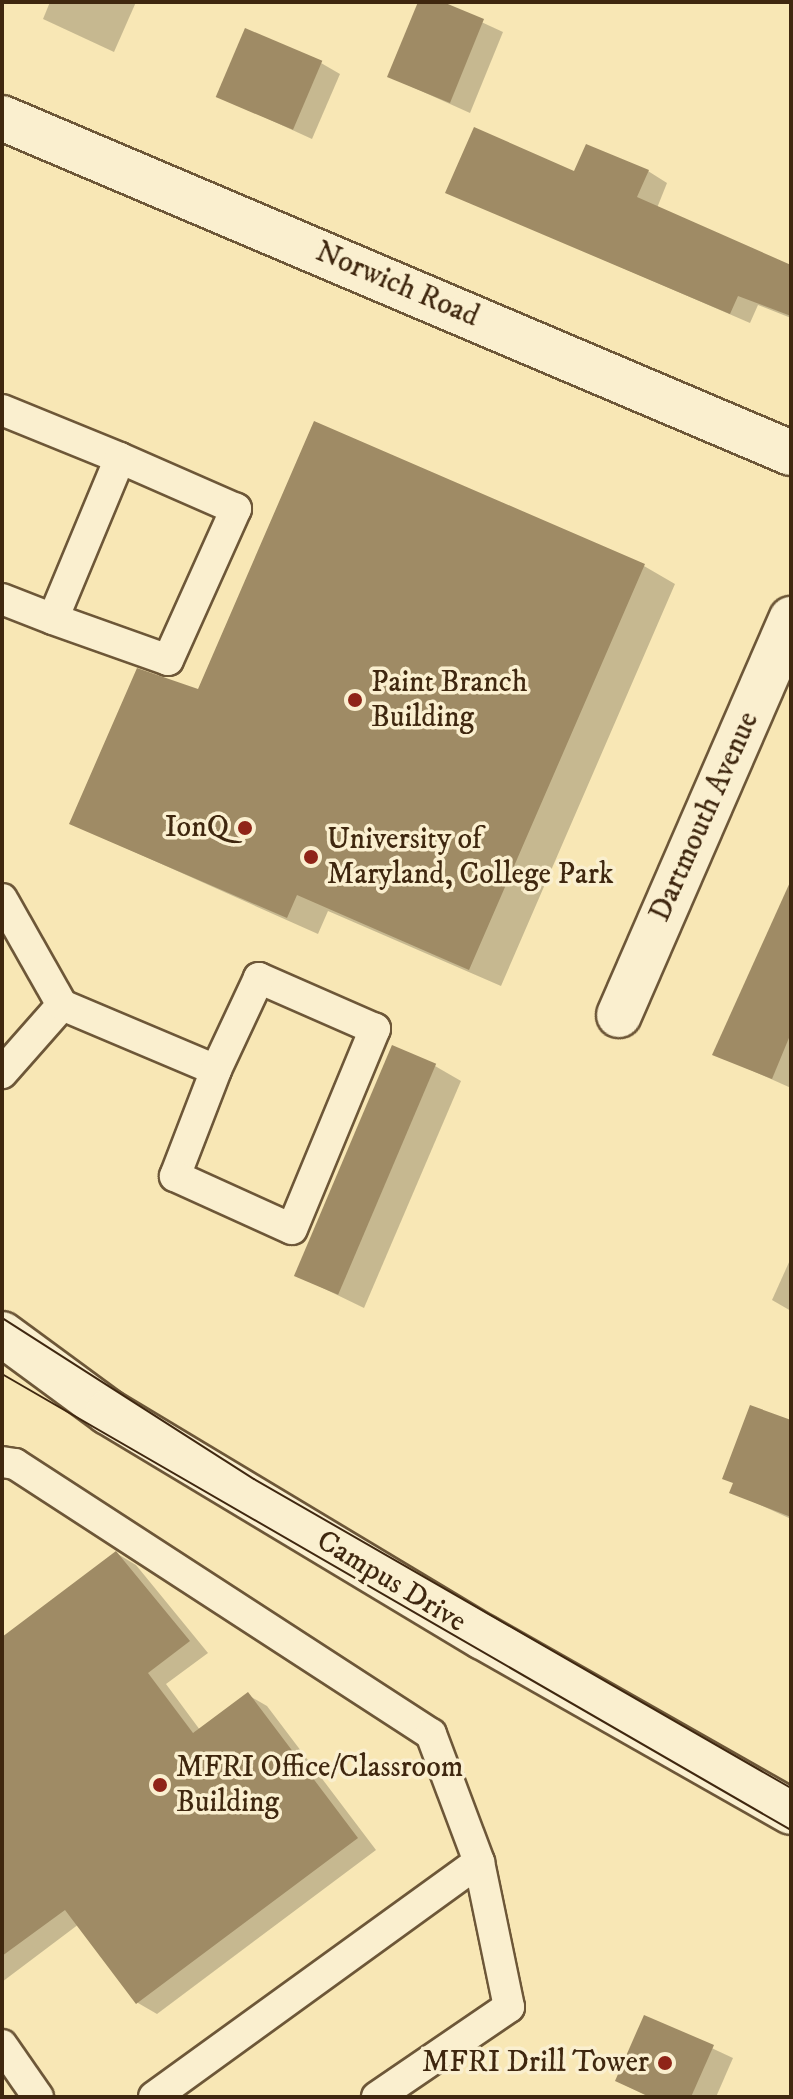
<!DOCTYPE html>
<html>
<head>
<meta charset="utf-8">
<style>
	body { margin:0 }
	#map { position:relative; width:793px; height:2099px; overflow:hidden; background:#f8e7b5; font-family:"IM FELL DW Pica",serif }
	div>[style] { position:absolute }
	.shadow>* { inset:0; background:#0003 }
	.building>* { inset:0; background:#9f8b65; transform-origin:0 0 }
	.roads { filter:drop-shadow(2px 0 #6d5738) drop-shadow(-2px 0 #6d5738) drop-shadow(0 2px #6d5738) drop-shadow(0 -2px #6d5738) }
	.service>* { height:30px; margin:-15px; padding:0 15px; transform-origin:15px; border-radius:15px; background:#faefcf }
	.minor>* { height:44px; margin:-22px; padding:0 22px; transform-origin:22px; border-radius:22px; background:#faefcf }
	.secondary>* { height:44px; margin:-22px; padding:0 22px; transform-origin:22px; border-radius:22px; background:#faefcf }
	.tram>* { height:2px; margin:-1px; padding:0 1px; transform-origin:1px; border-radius:1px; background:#3f270f }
	.dots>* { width:22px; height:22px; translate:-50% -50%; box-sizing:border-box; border:4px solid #faefcf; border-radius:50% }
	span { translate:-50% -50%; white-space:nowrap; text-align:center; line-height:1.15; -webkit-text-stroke:7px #faefcf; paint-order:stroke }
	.street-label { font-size:30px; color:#3f270f }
	.poi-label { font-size:30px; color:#3f270f }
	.left { translate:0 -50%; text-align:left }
	.right { translate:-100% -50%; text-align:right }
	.frame { position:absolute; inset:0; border:4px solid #3f270f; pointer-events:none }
</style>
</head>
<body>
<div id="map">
	<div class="shadow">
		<div style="clip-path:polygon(50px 2px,136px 2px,114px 52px,43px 19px)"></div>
		<div style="clip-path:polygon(420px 2px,438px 2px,503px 32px,470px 113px,390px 77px)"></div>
		<div style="clip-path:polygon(321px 63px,340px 74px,312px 139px,218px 96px)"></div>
		<div style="clip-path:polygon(648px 171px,667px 183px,657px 208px,791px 267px,791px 318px,758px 305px,750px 323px,447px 192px,575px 174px)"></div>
		<div style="clip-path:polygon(644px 566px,675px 584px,501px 986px,328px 911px,318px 934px,72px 824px,199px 692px)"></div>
		<div style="clip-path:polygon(791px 915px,791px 1088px,715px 1054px)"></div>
		<div style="clip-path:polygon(435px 1066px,461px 1081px,364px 1308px,296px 1275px)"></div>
		<div style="clip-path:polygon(790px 1260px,791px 1261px,791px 1311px,772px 1300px)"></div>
		<div style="clip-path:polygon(791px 1422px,791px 1519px,732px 1492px)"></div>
		<div style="clip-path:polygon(116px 1553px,136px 1565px,208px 1653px,166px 1684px,200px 1730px,248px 1695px,267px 1706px,376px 1850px,157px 2014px,138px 2003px,79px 1924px,2px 1982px,2px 1639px)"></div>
		<div style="clip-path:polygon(645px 2017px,733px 2058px,716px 2097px,649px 2097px,617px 2081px)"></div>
	</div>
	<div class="building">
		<div style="clip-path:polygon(418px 2px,443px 2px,484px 19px,450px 103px,387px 77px)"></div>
		<div style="left:245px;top:28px;width:84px;height:75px;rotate:23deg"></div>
		<div style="clip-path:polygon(474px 127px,574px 171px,586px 144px,649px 170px,637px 197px,791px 265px,791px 316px,738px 296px,730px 314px,445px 193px)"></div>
		<div style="clip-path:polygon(314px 421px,645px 564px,469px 970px,297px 895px,287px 918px,69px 824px,137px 668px,198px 689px)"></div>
		<div style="clip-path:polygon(791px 880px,791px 1033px,772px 1079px,712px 1055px)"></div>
		<div style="left:392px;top:1045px;width:48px;height:251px;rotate:23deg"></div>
		<div style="clip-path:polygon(750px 1405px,791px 1420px,791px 1517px,729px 1493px,733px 1483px,722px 1479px)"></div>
		<div style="clip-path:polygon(116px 1551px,190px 1641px,148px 1673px,193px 1733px,248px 1692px,358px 1838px,136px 2004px,65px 1910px,2px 1956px,2px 1637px)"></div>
		<div style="clip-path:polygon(644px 2015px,714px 2045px,691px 2097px,650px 2097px,615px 2081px)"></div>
	</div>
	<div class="roads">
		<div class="service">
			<div style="left:2px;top:410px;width:127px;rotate:22.1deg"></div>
			<div style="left:120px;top:458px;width:174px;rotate:112.6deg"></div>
			<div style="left:53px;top:619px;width:55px;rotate:-158.6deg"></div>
			<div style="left:53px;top:619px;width:122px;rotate:19.6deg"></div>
			<div style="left:168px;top:660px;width:166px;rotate:-65.8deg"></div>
			<div style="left:236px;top:509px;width:127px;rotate:-156.3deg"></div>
			<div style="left:2px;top:899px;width:122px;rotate:60.5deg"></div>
			<div style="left:62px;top:1005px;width:91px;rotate:131.4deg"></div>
			<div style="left:62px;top:1005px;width:167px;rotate:22.9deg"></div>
			<div style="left:216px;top:1070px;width:114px;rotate:111.1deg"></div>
			<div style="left:175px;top:1176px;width:128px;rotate:24.4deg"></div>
			<div style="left:292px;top:1229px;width:217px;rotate:-67.5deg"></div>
			<div style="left:375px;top:1029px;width:127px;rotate:-156.3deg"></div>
			<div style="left:259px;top:978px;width:102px;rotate:115.1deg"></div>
			<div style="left:2px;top:1462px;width:13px;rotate:9deg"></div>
			<div style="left:15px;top:1464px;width:496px;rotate:33deg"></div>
			<div style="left:431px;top:1734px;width:137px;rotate:69.4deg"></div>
			<div style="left:2px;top:2045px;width:63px;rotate:55.3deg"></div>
			<div style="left:154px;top:2097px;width:401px;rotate:-35.9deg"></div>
			<div style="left:479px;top:1862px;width:148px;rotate:78.3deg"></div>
			<div style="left:509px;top:2007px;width:160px;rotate:145.7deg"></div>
		</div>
		<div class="minor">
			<div style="left:2px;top:118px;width:857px;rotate:23.01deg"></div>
			<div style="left:619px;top:1015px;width:432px;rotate:-66.5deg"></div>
		</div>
		<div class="secondary">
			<div style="left:2px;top:1334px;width:132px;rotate:36.3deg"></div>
			<div style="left:108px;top:1412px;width:437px;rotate:31deg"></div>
			<div style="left:483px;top:1637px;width:354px;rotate:29.6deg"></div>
		</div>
	</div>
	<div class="tram">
		<div style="left:2px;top:1318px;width:299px;rotate:32.6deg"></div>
		<div style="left:254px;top:1479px;width:620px;rotate:29.92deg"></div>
		<div style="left:2px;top:1374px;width:911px;rotate:30.03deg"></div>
	</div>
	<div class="dots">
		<div style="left:355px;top:700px;background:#8f2418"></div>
		<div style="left:245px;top:828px;background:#8f2418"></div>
		<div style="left:311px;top:857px;background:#8f2418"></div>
		<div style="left:160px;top:1785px;background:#8f2418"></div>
		<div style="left:665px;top:2063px;background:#8f2418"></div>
	</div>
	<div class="street-label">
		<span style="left:397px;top:285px;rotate:23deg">Norwich Road</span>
		<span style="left:705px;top:817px;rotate:-66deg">Dartmouth Avenue</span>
		<span style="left:391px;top:1582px;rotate:31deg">Campus Drive</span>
	</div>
	<div class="poi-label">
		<span class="left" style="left:371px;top:700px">Paint Branch<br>Building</span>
		<span class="right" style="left:229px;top:828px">IonQ</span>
		<span class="left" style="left:327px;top:857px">University of<br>Maryland, College Park</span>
		<span class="left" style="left:176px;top:1785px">MFRI Office/Classroom<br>Building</span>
		<span class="right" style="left:649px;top:2063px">MFRI Drill Tower</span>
	</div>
	<div class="frame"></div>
</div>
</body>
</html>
